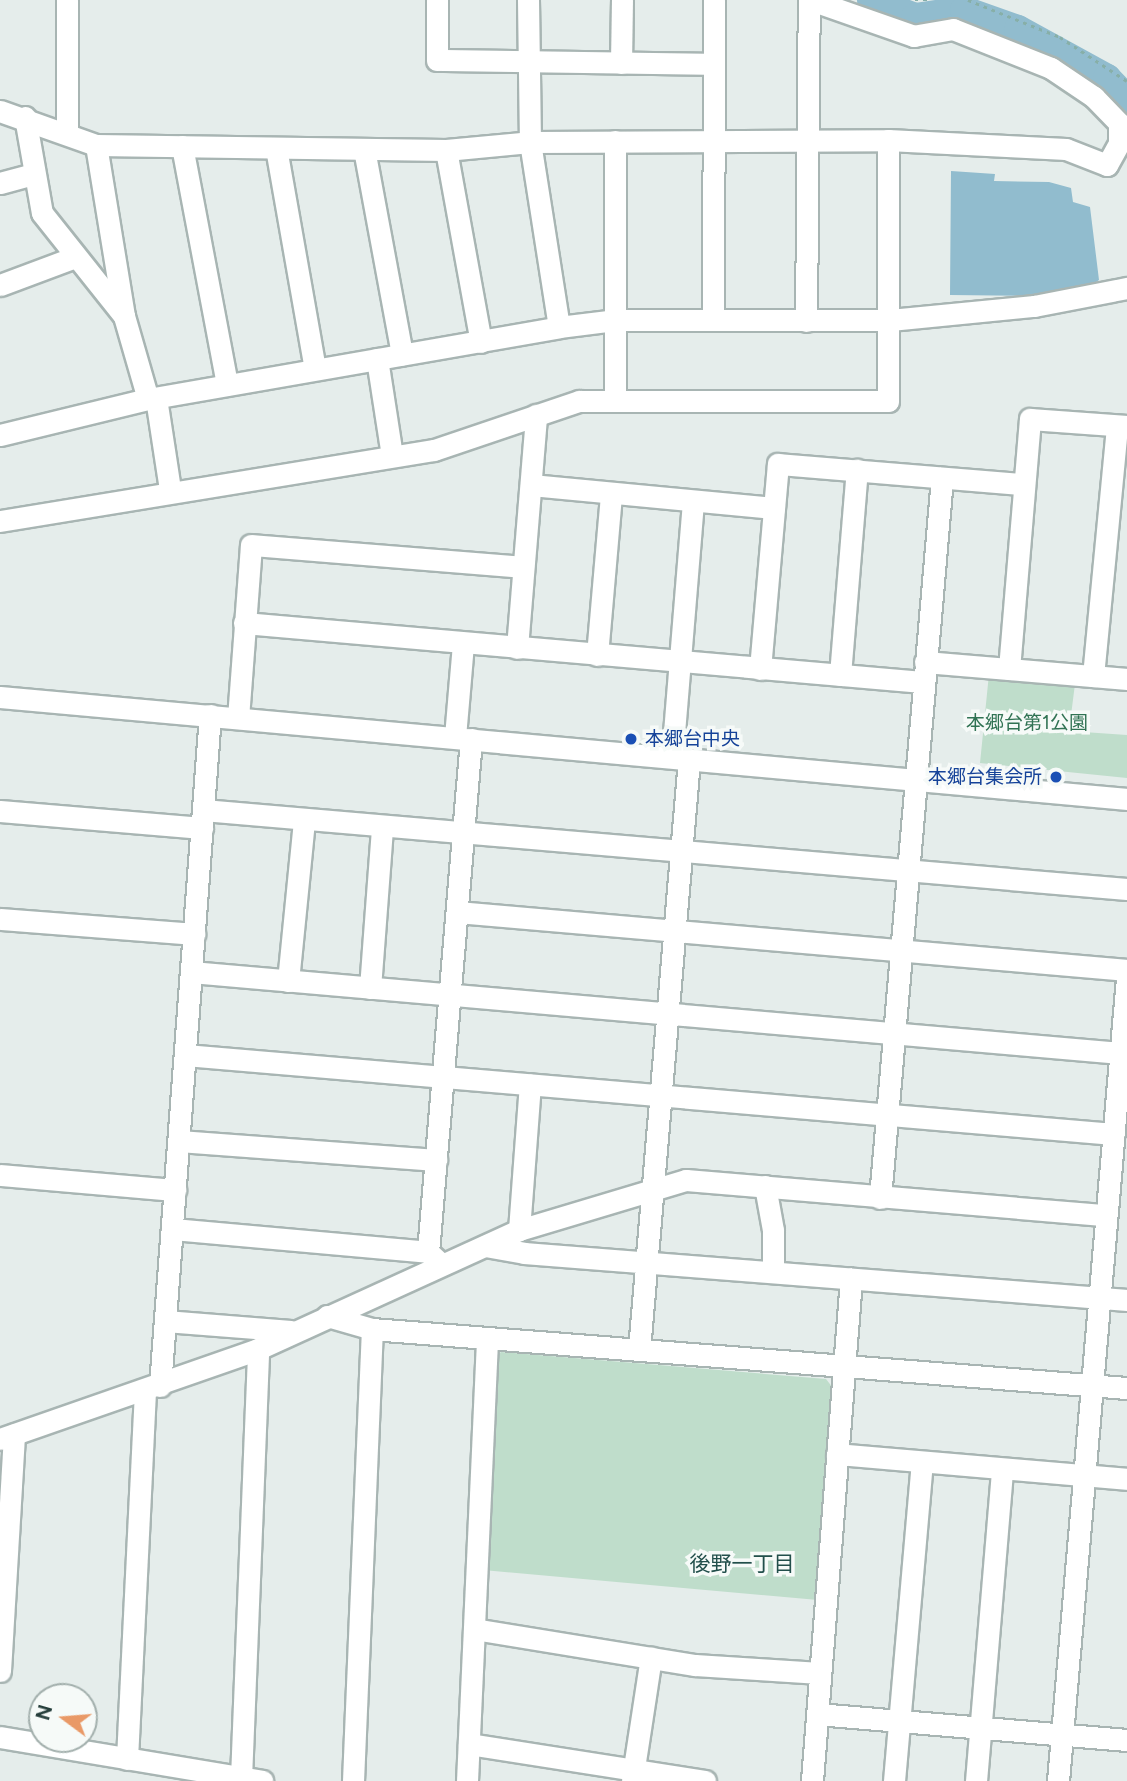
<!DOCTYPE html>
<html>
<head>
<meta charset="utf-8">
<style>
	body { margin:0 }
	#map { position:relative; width:1127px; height:1781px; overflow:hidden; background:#e5edeb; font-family:Figtree,"Noto Sans JP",sans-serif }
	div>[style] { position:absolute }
	.green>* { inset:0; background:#bfddcb }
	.water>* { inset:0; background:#91bcce }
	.river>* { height:28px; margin:-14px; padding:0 14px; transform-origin:14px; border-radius:14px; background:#91bcce }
	.path>* { height:2.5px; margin-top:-1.25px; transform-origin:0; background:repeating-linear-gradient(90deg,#87afa8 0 3.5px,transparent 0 8.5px) }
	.roads { filter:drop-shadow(2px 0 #a8b5b3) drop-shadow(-2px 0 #a8b5b3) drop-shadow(0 2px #a8b5b3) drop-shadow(0 -2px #a8b5b3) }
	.minor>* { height:21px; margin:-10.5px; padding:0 10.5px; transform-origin:10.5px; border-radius:10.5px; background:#fff }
	.dots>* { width:19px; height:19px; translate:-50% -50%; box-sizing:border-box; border:4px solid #f6faf8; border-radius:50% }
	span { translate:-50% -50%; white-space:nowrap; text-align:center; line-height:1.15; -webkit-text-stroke:7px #f6faf8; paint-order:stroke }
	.park-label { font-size:19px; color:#317354 }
	.transit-label { font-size:19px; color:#164399 }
	.left { translate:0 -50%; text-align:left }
	.right { translate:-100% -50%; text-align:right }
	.neighbourhood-label { font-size:21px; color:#224f4b }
	.north { position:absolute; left:28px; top:1683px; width:70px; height:70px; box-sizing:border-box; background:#f6faf8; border:2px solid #a2afac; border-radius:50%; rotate:286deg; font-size:19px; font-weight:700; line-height:28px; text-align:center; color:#253e3b }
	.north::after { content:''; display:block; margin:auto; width:24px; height:32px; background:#e99967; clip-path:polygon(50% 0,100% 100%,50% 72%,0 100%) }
</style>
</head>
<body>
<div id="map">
	<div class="green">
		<div style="clip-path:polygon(989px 674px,1075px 684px,1069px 731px,1127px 735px,1127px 778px,980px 763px)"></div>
		<div style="clip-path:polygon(501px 1352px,826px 1379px,833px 1388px,818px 1600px,483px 1570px,493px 1360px)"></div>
	</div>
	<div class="water">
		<div style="clip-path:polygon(951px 171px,995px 174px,994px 181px,1049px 182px,1071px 188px,1073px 202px,1090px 207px,1099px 280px,1089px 287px,1039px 296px,950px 295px)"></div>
	</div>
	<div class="river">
		<div style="left:871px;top:0;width:47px;rotate:21.1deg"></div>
		<div style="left:915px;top:17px;width:49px;rotate:-8.1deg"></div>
		<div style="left:964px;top:10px;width:57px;rotate:19.4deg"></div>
		<div style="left:1018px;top:29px;width:102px;rotate:28.8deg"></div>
		<div style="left:1107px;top:78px;width:29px;rotate:46deg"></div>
	</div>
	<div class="path">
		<div style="left:915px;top:0;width:17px"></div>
		<div style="left:968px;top:0;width:99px;rotate:21.9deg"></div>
		<div style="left:1060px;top:37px;width:80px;rotate:33.3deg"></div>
	</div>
	<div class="roads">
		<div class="minor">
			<div style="left:437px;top:0;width:60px;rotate:90deg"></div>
			<div style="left:437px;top:60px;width:275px;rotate:0.8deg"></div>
			<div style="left:528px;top:0;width:142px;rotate:89.2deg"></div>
			<div style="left:530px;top:142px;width:187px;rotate:81.1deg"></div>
			<div style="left:621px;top:63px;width:63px;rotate:-89.1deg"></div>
			<div style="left:0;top:111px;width:102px;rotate:19.5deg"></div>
			<div style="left:96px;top:145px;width:350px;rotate:0.8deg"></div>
			<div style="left:446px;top:150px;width:84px;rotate:-5.4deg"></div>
			<div style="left:530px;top:142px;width:358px;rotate:-0.3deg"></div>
			<div style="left:888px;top:140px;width:178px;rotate:2.9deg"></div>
			<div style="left:1066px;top:149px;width:44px;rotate:21.3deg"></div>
			<div style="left:1107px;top:165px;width:25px;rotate:-61deg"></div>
			<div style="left:1119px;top:143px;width:20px;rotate:-90deg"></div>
			<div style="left:1119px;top:123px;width:36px;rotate:-134deg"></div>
			<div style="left:1094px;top:97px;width:52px;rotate:-146deg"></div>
			<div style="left:1051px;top:68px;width:105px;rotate:-158.3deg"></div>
			<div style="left:953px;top:29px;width:40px;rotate:170deg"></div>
			<div style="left:914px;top:36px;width:109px;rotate:-160.7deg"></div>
			<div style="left:25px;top:117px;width:97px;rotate:80deg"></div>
			<div style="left:42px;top:213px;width:132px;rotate:51.5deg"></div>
			<div style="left:124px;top:316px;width:86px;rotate:73.9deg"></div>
			<div style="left:67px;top:133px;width:133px;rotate:-90deg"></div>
			<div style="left:615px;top:141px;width:259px;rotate:90deg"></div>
			<div style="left:96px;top:145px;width:173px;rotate:80.7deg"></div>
			<div style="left:182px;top:146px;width:243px;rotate:79.3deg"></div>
			<div style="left:276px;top:148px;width:224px;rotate:80deg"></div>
			<div style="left:364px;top:149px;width:209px;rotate:79.5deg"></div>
			<div style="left:446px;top:150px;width:195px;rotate:79.7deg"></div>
			<div style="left:0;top:183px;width:34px;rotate:-15deg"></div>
			<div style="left:0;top:285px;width:80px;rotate:-20.5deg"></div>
			<div style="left:713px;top:320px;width:320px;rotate:-89.8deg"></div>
			<div style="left:806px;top:321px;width:321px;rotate:-89.5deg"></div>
			<div style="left:377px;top:359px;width:98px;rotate:81.2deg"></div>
			<div style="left:156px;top:398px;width:93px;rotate:81.3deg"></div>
			<div style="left:0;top:435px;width:152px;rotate:-13.7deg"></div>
			<div style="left:148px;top:399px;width:417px;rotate:-9.9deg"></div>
			<div style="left:559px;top:327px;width:56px;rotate:-7.1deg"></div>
			<div style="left:615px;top:320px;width:275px"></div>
			<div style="left:890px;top:320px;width:145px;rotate:-5.6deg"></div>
			<div style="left:1034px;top:306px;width:95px;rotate:-11deg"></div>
			<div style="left:531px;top:485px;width:244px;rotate:5.4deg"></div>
			<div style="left:0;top:521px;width:440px;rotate:-9.3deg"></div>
			<div style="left:434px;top:450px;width:153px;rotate:-18.7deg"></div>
			<div style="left:579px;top:401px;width:309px"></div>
			<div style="left:888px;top:401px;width:261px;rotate:-90deg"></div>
			<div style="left:244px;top:623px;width:681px;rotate:4.97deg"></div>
			<div style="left:517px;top:648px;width:234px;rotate:-85.3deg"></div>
			<div style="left:597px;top:655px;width:162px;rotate:-85deg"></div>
			<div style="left:925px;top:662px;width:203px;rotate:4.8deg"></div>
			<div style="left:760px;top:669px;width:206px;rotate:-85deg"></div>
			<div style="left:778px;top:464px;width:245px;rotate:4.7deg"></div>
			<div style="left:1009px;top:669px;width:251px;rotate:-85.2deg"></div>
			<div style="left:1030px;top:419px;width:97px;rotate:4.1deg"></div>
			<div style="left:840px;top:675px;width:206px;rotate:-85.3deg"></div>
			<div style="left:1093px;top:676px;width:251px;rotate:-84.5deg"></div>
			<div style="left:0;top:697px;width:1132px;rotate:5.17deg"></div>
			<div style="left:238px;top:718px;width:173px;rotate:-85.7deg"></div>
			<div style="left:251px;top:545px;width:273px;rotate:4.6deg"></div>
			<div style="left:455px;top:737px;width:93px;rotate:-85.1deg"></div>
			<div style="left:672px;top:757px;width:256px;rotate:-85.3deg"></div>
			<div style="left:203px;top:810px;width:927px;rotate:4.89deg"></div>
			<div style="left:0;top:811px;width:203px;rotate:4.8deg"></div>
			<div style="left:457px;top:912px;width:673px;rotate:4.95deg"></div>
			<div style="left:0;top:919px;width:195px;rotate:4.4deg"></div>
			<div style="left:191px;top:972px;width:933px;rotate:4.98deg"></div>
			<div style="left:288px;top:981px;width:162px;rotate:-84.3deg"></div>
			<div style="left:370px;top:988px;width:161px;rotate:-85.7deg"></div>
			<div style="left:185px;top:1055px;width:932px;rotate:4.86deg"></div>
			<div style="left:179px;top:1141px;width:258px;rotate:4.2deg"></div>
			<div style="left:0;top:1175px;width:176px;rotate:4.9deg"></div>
			<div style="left:765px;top:1186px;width:45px;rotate:79.7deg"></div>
			<div style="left:773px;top:1230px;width:42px;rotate:90deg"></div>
			<div style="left:880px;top:1198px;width:723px;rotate:-85.08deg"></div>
			<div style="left:172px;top:1229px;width:257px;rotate:5.1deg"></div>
			<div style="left:519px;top:1230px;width:146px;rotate:-85.7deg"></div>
			<div style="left:485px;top:1246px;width:40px;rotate:10deg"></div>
			<div style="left:524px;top:1253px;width:605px;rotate:4.46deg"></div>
			<div style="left:441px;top:1264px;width:18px;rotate:-137deg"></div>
			<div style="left:428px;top:1252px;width:515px;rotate:-85.21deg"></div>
			<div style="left:327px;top:1316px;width:47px;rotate:16.1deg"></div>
			<div style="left:372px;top:1329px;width:757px;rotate:4.47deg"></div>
			<div style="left:165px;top:1321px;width:126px;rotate:4.5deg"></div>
			<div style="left:639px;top:1350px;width:593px;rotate:-85.16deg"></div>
			<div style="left:160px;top:1386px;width:673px;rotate:-85.74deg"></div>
			<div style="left:0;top:1439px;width:273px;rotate:-19.2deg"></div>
			<div style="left:258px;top:1349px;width:287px;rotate:-24.5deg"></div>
			<div style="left:519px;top:1230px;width:174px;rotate:-16.7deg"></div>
			<div style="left:686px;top:1180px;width:421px;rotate:4.8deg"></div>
			<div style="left:837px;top:1454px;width:291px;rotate:4.9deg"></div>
			<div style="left:474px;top:1629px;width:224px;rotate:9.3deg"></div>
			<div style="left:695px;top:1665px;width:125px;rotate:3.7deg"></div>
			<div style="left:0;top:1671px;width:237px;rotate:-86.6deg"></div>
			<div style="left:817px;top:1714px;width:311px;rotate:4.8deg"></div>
			<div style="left:0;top:1737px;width:266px;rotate:9.5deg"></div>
			<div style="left:469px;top:1744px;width:239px;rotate:8.9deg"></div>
			<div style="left:127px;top:1759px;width:368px;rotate:-87.2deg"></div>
			<div style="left:241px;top:1778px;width:429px;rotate:-87.7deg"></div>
			<div style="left:353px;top:1781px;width:452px;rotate:-87.6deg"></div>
			<div style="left:467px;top:1781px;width:442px;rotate:-87.4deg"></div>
			<div style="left:632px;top:1781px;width:125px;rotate:-81.3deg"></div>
			<div style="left:812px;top:1781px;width:504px;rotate:-85.56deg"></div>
			<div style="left:894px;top:1781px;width:320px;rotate:-85deg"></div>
			<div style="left:976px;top:1781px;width:313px;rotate:-85.2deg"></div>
			<div style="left:1058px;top:1781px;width:806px;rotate:-85.09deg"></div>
		</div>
	</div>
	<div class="dots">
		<div style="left:631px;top:739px;background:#1a4fb4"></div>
		<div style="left:1056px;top:777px;background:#1a4fb4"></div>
	</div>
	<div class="park-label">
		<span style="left:1027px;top:723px">本郷台第1公園</span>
	</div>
	<div class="transit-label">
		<span class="left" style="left:645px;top:739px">本郷台中央</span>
		<span class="right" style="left:1042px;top:777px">本郷台集会所</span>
	</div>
	<div class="neighbourhood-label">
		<span style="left:742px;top:1564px">後野一丁目</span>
	</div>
	<div class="north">N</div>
</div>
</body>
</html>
